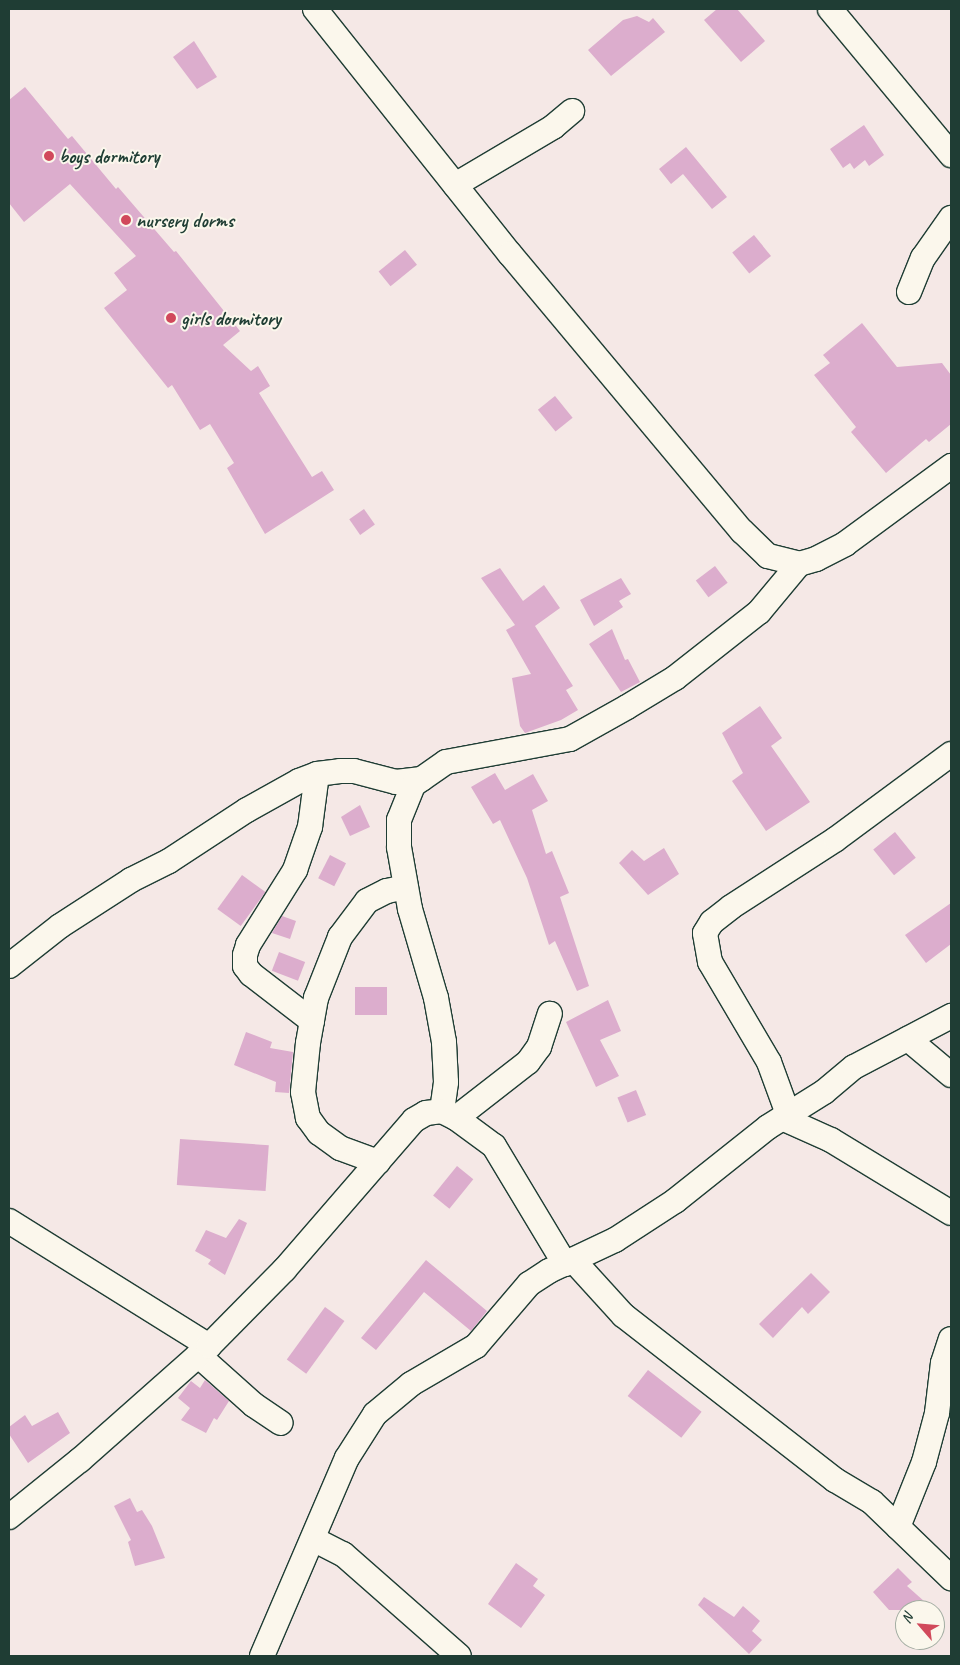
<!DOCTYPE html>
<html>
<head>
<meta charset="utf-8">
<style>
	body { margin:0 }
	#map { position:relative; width:960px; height:1665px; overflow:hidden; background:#f5e8e6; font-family:Caveat,sans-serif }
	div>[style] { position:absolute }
	.building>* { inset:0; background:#dcadcd; transform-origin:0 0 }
	.roads { filter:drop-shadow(1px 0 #1f3d34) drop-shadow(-1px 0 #1f3d34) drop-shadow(0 1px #1f3d34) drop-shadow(0 -1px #1f3d34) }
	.minor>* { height:24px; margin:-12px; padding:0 12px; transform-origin:12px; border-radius:12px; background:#fbf7ec }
	.dots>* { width:14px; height:14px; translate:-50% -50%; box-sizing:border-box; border:2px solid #fbf7ec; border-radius:50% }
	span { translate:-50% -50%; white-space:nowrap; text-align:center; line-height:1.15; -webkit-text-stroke:4px #fbf7ec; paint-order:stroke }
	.poi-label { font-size:20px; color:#1f3d34; font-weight:700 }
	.left { translate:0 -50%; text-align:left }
	.frame { position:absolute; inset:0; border:10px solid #1f3d34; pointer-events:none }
	.north { position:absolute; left:895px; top:1600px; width:50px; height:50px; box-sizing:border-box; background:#fbf7ec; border:1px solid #a3ada2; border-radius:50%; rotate:297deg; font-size:14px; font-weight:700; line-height:20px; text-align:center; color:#1f3d34 }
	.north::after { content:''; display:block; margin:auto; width:18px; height:22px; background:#d1495b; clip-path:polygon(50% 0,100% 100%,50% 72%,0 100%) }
</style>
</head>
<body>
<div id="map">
	<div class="building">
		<div style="clip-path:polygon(717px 9px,737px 9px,765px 41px,741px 62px,704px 20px)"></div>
		<div style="clip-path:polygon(637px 16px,649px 22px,653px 18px,665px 32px,611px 76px,588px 50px,623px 20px)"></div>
		<div style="clip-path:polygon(194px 41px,217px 77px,197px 89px,173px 57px)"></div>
		<div style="clip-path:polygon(25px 87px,68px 139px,72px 136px,116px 189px,118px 187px,174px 252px,176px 251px,240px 331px,223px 345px,251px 371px,258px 366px,270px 386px,259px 393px,312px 477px,322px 471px,334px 490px,265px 534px,227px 468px,234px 463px,210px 424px,200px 430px,172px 385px,168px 388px,104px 308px,127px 290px,114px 273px,136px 256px,70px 184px,24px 222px,9px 203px,9px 100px)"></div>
		<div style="clip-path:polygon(864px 125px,884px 155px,869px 166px,865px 160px,854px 169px,850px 163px,843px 168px,830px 149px)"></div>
		<div style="clip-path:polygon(686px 147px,727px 197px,712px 209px,683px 174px,671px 184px,659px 169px)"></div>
		<div style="left:754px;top:235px;width:27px;height:28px;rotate:51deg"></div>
		<div style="left:405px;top:250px;width:19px;height:34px;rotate:51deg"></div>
		<div style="clip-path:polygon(862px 323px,897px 367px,942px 363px,951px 375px,951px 424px,929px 442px,926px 439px,886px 473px,851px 432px,856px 427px,814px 375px,830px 363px,823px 355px)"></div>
		<div style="left:555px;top:396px;width:28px;height:22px;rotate:51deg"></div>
		<div style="left:364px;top:509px;width:19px;height:18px;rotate:55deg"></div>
		<div style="left:715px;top:566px;width:21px;height:24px;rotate:53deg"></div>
		<div style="clip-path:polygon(500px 568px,523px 601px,544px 585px,560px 608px,535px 626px,573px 686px,566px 690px,578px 710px,561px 720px,525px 733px,520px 726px,512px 678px,531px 674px,506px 630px,515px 625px,481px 578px)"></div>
		<div style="clip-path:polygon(621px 578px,631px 594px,619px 601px,623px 607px,594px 626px,580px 600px)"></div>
		<div style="clip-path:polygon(612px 629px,625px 660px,628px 659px,640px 682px,621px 692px,589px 644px)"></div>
		<div style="clip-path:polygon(760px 706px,782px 738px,771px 746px,810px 802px,766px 831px,732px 781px,743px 773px,722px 733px)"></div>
		<div style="clip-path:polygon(495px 773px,505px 790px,533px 774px,548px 801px,532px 810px,546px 854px,552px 851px,569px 893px,560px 897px,589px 986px,577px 991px,555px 941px,549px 945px,527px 878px,500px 820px,493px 824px,471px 787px)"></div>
		<div style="clip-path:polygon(360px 805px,370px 827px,350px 836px,341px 817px)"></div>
		<div style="left:895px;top:832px;width:33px;height:28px;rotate:51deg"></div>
		<div style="clip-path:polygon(664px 848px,679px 874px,648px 895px,619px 863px,632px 850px,644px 861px)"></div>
		<div style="left:330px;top:855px;width:18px;height:26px;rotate:27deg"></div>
		<div style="left:242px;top:875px;width:29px;height:42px;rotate:36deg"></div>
		<div style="clip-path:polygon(951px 903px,951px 944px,926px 963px,905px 935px)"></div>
		<div style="clip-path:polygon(282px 916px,296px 921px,290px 939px,272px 933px)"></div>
		<div style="left:279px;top:952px;width:28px;height:20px;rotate:21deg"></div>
		<div style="left:387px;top:987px;width:28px;height:32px;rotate:90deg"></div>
		<div style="clip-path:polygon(608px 1000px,621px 1031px,600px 1040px,619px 1076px,596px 1087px,566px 1022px)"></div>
		<div style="clip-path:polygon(246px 1032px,272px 1042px,270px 1048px,293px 1052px,289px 1093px,275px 1092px,276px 1082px,234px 1065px)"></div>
		<div style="left:636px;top:1090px;width:27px;height:20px;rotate:68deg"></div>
		<div style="left:180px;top:1139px;width:89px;height:46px;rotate:4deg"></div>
		<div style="left:457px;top:1166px;width:21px;height:38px;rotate:39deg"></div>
		<div style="clip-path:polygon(239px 1219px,247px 1223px,225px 1275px,208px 1264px,211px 1260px,195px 1251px,206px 1230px,226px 1238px)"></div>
		<div style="clip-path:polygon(426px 1260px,487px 1311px,471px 1331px,424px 1292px,376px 1350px,361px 1338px)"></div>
		<div style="clip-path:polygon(811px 1273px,830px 1292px,808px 1314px,802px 1307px,773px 1338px,759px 1324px)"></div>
		<div style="left:325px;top:1307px;width:24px;height:65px;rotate:36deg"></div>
		<div style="left:648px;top:1370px;width:68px;height:33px;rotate:38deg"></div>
		<div style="clip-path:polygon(205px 1380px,229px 1401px,217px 1420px,214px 1418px,206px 1433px,181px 1420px,190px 1408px,178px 1398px,191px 1381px,200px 1388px)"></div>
		<div style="clip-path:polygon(58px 1412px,70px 1433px,28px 1463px,9px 1434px,9px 1427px,25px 1415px,32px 1426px)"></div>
		<div style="clip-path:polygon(130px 1498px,137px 1512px,142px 1510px,152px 1526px,165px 1558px,135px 1566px,128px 1542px,131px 1540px,114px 1506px)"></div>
		<div style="clip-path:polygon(516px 1563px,538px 1579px,533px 1586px,545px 1595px,521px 1628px,488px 1604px)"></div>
		<div style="clip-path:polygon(898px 1568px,912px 1582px,907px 1586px,934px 1610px,889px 1610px,873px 1592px)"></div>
		<div style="clip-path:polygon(704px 1597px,734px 1617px,743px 1606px,760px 1621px,752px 1631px,762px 1640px,749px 1654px,698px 1605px)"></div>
	</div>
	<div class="roads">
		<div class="minor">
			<div style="left:315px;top:9px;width:313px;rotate:51.5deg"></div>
			<div style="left:510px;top:254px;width:361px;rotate:50.1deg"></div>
			<div style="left:742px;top:531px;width:36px;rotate:44deg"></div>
			<div style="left:768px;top:556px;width:32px;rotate:14deg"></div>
			<div style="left:799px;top:564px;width:18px;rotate:-16deg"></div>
			<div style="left:816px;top:559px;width:33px;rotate:-27deg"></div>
			<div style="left:845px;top:544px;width:132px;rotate:-36.3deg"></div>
			<div style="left:830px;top:9px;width:190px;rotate:50.3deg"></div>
			<div style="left:455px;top:185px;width:114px;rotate:-30.6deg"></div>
			<div style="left:553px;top:127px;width:25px;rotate:-40deg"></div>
			<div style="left:909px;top:292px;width:37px;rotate:-68deg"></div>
			<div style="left:923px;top:258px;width:49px;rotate:-55deg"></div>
			<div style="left:9px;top:966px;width:65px;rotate:-38.1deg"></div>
			<div style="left:60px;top:926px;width:85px;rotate:-32.9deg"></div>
			<div style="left:131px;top:880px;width:42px;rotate:-26.6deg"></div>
			<div style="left:169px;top:861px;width:93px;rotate:-33.2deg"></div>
			<div style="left:247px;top:810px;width:60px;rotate:-29.1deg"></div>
			<div style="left:299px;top:781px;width:19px;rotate:-21deg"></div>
			<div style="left:317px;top:774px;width:23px;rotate:-7deg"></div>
			<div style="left:340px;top:771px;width:14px"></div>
			<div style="left:354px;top:771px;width:43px;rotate:14.7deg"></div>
			<div style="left:396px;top:782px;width:26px;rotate:-7deg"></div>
			<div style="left:312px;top:1021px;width:77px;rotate:-142.4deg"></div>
			<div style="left:251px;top:974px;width:10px;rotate:-127deg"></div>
			<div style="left:245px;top:966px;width:11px;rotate:-90deg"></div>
			<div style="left:245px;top:955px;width:10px;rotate:-73deg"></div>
			<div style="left:248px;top:945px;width:89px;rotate:-57.9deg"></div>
			<div style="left:295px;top:870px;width:46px;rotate:-70.8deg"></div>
			<div style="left:310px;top:827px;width:53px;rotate:-82.5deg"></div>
			<div style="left:908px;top:1039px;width:56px;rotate:39.9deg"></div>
			<div style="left:442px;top:1111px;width:29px;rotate:-82deg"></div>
			<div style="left:446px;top:1082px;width:40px;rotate:-92.9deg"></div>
			<div style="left:444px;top:1042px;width:45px;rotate:-100.3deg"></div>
			<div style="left:436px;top:998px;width:93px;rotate:-106.3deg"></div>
			<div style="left:410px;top:909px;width:63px;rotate:-100.1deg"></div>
			<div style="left:399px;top:847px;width:27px;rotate:-90deg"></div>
			<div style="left:399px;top:820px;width:38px;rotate:-68deg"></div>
			<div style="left:413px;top:785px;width:40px;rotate:-34.9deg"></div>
			<div style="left:446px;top:762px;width:126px;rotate:-10.5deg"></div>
			<div style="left:570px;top:739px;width:65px;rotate:-29.3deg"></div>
			<div style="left:627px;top:707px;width:56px;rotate:-31.1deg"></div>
			<div style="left:675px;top:678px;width:107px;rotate:-38.2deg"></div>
			<div style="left:759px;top:612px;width:62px;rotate:-50.2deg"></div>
			<div style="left:788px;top:1114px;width:55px;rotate:-110.1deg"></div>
			<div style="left:769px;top:1062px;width:116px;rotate:-120.5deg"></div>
			<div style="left:710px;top:962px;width:29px;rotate:-100deg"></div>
			<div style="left:705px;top:933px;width:13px;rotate:-58deg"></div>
			<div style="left:712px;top:922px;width:24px;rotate:-38deg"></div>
			<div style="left:731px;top:907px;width:125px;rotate:-32.9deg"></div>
			<div style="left:836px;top:839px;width:143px;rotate:-36.5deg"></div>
			<div style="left:456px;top:1118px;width:91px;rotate:-37.9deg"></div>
			<div style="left:528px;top:1062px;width:19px;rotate:-54deg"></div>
			<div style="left:539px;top:1047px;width:35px;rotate:-72deg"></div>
			<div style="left:782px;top:1118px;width:54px;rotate:24.2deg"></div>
			<div style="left:831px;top:1140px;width:140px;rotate:31.3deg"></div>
			<div style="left:378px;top:1162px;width:40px;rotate:-159.8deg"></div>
			<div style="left:340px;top:1148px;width:26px;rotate:-144deg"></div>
			<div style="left:319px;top:1133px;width:19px;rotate:-126deg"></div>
			<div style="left:308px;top:1118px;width:26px;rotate:-101deg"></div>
			<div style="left:303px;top:1092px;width:49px;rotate:-84.2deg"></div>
			<div style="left:308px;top:1043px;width:46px;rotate:-79.9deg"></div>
			<div style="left:316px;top:998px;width:66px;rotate:-68.5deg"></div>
			<div style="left:340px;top:937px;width:45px;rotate:-53.1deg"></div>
			<div style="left:367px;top:901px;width:22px;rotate:-27deg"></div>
			<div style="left:387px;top:891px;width:19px;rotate:-12deg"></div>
			<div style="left:9px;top:1221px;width:236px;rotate:32deg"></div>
			<div style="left:573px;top:1260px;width:74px;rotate:47.7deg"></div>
			<div style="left:623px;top:1315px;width:269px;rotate:37.9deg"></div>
			<div style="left:835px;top:1480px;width:43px;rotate:30.7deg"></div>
			<div style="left:872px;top:1502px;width:110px;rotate:43.9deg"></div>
			<div style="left:198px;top:1355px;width:75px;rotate:41.8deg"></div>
			<div style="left:254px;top:1405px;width:32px;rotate:34deg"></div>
			<div style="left:9px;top:1517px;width:91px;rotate:-38.8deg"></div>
			<div style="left:80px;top:1460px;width:172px;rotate:-41.5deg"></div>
			<div style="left:209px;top:1346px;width:107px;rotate:-45.4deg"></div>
			<div style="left:284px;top:1270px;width:198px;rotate:-49.1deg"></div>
			<div style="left:414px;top:1120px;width:14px;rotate:-30deg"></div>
			<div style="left:426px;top:1113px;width:16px;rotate:-7deg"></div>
			<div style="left:442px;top:1111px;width:16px;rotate:27deg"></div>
			<div style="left:456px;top:1118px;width:47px;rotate:36.4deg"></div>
			<div style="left:494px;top:1146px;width:138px;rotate:59deg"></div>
			<div style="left:898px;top:1527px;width:70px;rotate:-68.2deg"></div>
			<div style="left:924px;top:1462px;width:51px;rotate:-75.1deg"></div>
			<div style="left:937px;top:1413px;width:50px;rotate:-83.2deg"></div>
			<div style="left:943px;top:1363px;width:25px;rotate:-72deg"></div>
			<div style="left:313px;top:1539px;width:34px;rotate:27deg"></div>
			<div style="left:343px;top:1554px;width:154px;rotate:41.3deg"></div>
			<div style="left:262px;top:1656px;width:215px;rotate:-66.8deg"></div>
			<div style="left:347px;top:1458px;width:52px;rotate:-57.5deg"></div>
			<div style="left:375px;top:1414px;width:47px;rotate:-39.8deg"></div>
			<div style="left:411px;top:1384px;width:75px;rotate:-30.3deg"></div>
			<div style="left:476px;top:1346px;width:82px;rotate:-49.5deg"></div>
			<div style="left:529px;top:1284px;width:24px;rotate:-33deg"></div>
			<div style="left:549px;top:1271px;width:73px;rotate:-25.2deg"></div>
			<div style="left:615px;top:1240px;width:72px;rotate:-33deg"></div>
			<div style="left:675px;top:1201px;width:119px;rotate:-38.5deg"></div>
			<div style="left:768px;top:1127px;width:66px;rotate:-32deg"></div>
			<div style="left:824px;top:1092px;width:39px;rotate:-40deg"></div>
			<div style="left:854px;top:1067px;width:110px;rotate:-27.7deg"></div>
		</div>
	</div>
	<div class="dots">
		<div style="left:49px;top:156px;background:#d1495b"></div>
		<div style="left:126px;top:220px;background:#d1495b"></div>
		<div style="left:171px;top:318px;background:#d1495b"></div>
	</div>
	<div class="poi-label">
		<span class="left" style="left:59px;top:156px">boys dormitory</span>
		<span class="left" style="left:136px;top:220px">nursery dorms</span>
		<span class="left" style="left:181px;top:318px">girls dormitory</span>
	</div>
	<div class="frame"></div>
	<div class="north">N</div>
</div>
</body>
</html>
